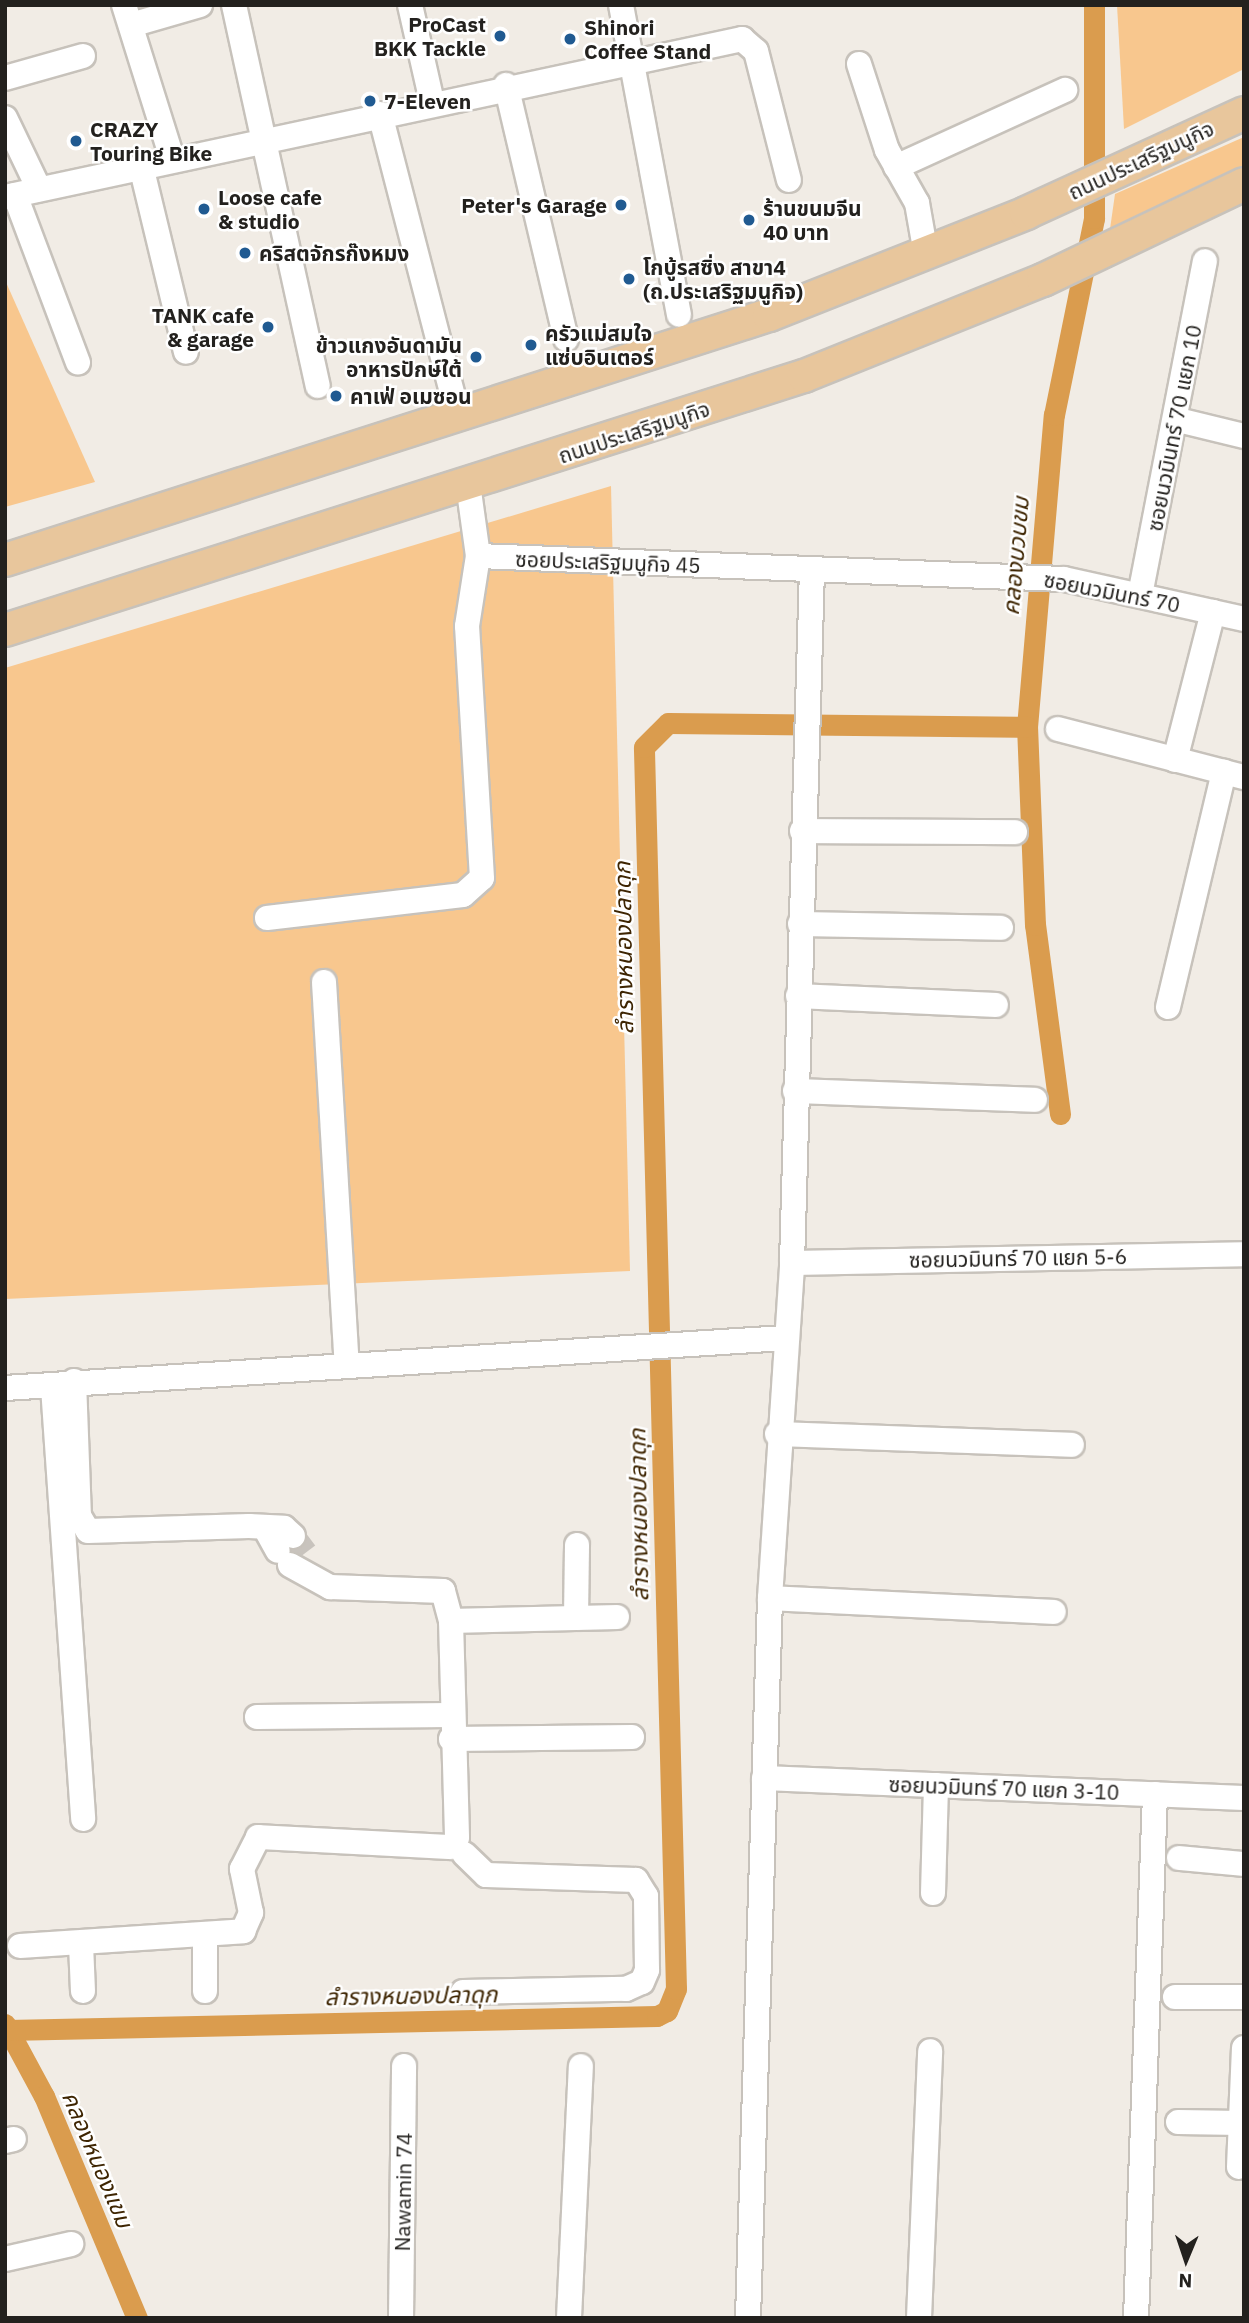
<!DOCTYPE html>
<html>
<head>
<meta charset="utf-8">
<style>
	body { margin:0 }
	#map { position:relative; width:1249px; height:2323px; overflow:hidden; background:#f1ece5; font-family:"IBM Plex Sans","Noto Sans Thai",sans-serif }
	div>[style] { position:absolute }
	.green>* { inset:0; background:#f8c78e }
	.canal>* { height:21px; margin:-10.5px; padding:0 10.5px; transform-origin:10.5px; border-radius:10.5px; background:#da9c4e }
	.minor-tunnel>* { height:24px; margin-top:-12px; transform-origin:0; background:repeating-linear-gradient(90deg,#c8c3bd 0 24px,transparent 0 36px) }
	.roads { filter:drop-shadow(2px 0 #c7c2bb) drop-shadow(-2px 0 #c7c2bb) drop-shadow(0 2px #c7c2bb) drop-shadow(0 -2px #c7c2bb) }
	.minor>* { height:24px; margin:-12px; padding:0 12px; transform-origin:12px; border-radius:12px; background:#fff }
	.major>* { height:32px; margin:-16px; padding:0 16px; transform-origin:16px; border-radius:16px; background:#e8c69c }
	.dots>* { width:19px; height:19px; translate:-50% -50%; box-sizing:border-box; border:4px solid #fff; border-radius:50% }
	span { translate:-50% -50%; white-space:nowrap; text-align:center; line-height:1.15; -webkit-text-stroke:5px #fff; paint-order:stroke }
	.poi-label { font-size:21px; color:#23211e; font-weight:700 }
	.right { translate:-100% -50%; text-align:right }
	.left { translate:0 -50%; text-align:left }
	.street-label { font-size:21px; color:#23211e }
	.water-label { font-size:23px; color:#3e2502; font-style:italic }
	.frame { position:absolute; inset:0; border:7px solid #23211e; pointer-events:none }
	.north { position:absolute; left:1151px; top:2225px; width:70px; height:70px; -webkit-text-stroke:5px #fff; paint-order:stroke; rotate:182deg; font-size:19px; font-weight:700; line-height:28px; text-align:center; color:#23211e }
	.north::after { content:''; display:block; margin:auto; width:24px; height:32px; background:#23211e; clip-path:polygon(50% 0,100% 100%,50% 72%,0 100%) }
</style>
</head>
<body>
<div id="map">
	<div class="green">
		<div style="clip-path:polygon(1117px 5px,1244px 5px,1244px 69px,1124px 129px)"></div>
		<div style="clip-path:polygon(1244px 137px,1244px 170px,1110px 229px,1115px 194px)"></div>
		<div style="clip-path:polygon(5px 280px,95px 482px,5px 507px)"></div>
		<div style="clip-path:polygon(611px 486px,630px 1271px,5px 1299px,5px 668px)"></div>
	</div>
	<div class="canal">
		<div style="left:1060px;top:1114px;width:191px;rotate:-97.5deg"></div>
		<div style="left:1035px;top:925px;width:198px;rotate:-92.3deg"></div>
		<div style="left:1027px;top:727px;width:313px;rotate:-85.1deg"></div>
		<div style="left:1054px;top:415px;width:201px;rotate:-78.5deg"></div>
		<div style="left:1094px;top:218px;width:213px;rotate:-90deg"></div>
		<div style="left:5px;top:2024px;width:82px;rotate:61.6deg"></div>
		<div style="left:44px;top:2096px;width:241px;rotate:67.3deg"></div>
		<div style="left:7px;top:2030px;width:650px;rotate:-1.23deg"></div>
		<div style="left:657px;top:2016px;width:11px;rotate:-27deg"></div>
		<div style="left:667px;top:2011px;width:24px;rotate:-68deg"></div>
		<div style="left:676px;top:1989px;width:1242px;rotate:-91.48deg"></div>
		<div style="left:644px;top:747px;width:34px;rotate:-45deg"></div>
		<div style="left:668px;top:723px;width:359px;rotate:0.6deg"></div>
	</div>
	<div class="minor-tunnel">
		<div style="left:293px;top:1536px;width:21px;rotate:53deg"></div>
	</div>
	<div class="roads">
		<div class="minor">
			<div style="left:124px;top:5px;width:160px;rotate:72.6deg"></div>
			<div style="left:234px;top:5px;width:390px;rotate:77.6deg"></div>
			<div style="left:410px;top:5px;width:99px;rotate:77.2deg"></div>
			<div style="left:621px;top:5px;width:315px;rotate:79.4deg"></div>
			<div style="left:131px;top:25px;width:72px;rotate:-16.2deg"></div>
			<div style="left:859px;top:64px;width:90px;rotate:72deg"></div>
			<div style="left:887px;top:150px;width:61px;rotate:60.5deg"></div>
			<div style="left:917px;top:203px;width:52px;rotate:80deg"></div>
			<div style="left:5px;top:78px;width:81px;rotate:-15.8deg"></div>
			<div style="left:506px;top:85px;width:261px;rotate:76.7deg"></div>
			<div style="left:380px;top:114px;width:312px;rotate:75.5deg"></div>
			<div style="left:5px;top:118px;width:79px;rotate:64.4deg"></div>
			<div style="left:141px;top:166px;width:191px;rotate:76.4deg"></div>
			<div style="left:896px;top:167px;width:186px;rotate:-24.5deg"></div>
			<div style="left:15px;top:195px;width:179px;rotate:69.4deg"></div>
			<div style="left:5px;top:197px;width:754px;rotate:-12.1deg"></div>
			<div style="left:742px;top:39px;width:18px;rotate:41deg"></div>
			<div style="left:756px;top:51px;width:133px;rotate:75.7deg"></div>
			<div style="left:1178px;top:420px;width:68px;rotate:13.6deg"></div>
			<div style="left:478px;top:556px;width:586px;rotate:2.25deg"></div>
			<div style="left:1064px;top:579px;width:184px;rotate:12.5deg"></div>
			<div style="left:1140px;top:595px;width:340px;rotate:-79deg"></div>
			<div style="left:1058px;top:729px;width:192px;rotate:14.5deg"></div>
			<div style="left:1175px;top:760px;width:153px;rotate:-75.6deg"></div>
			<div style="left:802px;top:831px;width:213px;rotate:0.3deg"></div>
			<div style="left:267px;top:918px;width:197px;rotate:-6.7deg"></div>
			<div style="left:463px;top:895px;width:25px;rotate:-42deg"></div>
			<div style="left:482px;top:878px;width:252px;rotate:-93.4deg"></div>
			<div style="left:467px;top:626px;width:71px;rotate:-81.1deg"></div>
			<div style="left:478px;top:556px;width:73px;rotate:-97.9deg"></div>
			<div style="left:800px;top:924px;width:201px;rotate:1.1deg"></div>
			<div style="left:324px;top:982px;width:384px;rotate:86.6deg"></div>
			<div style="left:798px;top:996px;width:198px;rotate:2.6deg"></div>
			<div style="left:1168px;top:1007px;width:242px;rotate:-76.6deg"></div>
			<div style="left:795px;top:1091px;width:240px;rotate:2.1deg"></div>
			<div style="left:792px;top:1263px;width:452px;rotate:-1.1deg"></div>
			<div style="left:74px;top:1381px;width:135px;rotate:87.9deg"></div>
			<div style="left:79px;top:1516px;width:17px;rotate:59deg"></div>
			<div style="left:88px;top:1531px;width:161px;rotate:-1.8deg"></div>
			<div style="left:249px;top:1526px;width:35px;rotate:3deg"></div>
			<div style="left:284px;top:1528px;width:12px;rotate:42deg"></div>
			<div style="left:53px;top:1387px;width:433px;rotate:86deg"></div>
			<div style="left:5px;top:1388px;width:782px;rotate:-3.67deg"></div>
			<div style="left:777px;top:1434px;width:295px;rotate:2.1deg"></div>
			<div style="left:265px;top:1528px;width:26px;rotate:61deg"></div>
			<div style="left:290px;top:1565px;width:46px;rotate:28.8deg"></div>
			<div style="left:330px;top:1587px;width:113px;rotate:2deg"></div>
			<div style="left:443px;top:1591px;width:31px;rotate:75deg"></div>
			<div style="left:451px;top:1621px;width:217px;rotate:88.4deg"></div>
			<div style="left:770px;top:1598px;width:284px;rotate:2.8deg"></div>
			<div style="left:576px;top:1618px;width:73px;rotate:-89.2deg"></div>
			<div style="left:451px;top:1621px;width:166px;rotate:-1.4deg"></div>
			<div style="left:257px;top:1717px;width:193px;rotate:-0.6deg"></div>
			<div style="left:451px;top:1739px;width:181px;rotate:-0.6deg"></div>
			<div style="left:764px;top:1778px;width:480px;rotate:2.4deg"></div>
			<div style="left:1179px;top:1858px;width:65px;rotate:5.3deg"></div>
			<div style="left:933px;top:1893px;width:108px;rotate:-88.4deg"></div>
			<div style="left:81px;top:1944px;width:47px;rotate:87.6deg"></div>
			<div style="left:20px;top:1946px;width:224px;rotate:-3.8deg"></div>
			<div style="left:243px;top:1931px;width:20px;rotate:-66deg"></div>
			<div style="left:251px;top:1913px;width:45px;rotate:-101.6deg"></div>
			<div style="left:242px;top:1869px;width:36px;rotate:-63deg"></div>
			<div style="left:258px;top:1837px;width:193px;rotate:3deg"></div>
			<div style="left:205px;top:1991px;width:52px;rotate:-90deg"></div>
			<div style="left:463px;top:1992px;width:163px;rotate:-1.1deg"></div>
			<div style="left:626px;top:1989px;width:17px;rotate:-24deg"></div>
			<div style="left:642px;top:1982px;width:13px;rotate:-67deg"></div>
			<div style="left:647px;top:1970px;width:74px;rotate:-90.8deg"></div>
			<div style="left:646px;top:1896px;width:19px;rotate:-122deg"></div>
			<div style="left:636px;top:1880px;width:150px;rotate:-178.1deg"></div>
			<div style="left:486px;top:1875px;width:30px;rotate:-136deg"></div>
			<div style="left:1175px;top:1997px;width:69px"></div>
			<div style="left:1178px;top:2122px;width:63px;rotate:0.9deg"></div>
			<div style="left:5px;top:2141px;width:9px;rotate:-13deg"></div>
			<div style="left:1239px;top:2167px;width:119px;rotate:-87.6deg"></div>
			<div style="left:5px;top:2259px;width:68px;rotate:-12.8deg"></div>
			<div style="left:401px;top:2318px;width:252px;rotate:-89.3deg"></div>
			<div style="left:569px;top:2318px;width:252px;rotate:-87.3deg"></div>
			<div style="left:748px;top:2318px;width:720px;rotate:-88.25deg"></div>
			<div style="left:770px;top:1598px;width:336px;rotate:-86.2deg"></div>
			<div style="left:792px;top:1263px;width:694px;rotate:-88.35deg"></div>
			<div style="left:919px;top:2318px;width:267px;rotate:-87.6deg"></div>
			<div style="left:1136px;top:2318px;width:524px;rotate:-87.92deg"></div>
		</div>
		<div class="major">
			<div style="left:5px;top:560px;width:802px;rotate:-17.78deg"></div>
			<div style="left:769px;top:315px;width:277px;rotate:-21.6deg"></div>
			<div style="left:1026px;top:213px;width:240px;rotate:-24.6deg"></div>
			<div style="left:5px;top:630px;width:838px;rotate:-17.64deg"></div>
			<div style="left:804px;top:376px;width:258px;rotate:-21.9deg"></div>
			<div style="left:1043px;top:280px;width:223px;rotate:-25.5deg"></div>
		</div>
	</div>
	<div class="dots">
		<div style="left:500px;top:36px;background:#205a91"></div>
		<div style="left:570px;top:39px;background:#205a91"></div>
		<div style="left:370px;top:101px;background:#205a91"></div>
		<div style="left:76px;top:141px;background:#205a91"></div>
		<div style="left:621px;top:205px;background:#205a91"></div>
		<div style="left:204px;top:209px;background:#205a91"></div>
		<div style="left:749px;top:220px;background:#205a91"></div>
		<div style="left:245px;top:253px;background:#205a91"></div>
		<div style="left:629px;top:279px;background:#205a91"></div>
		<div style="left:268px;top:327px;background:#205a91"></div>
		<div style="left:531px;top:345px;background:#205a91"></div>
		<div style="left:476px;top:357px;background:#205a91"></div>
		<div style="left:336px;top:396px;background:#205a91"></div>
	</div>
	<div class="poi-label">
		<span class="right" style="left:486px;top:36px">ProCast<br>BKK Tackle</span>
		<span class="left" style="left:584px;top:39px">Shinori<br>Coffee Stand</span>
		<span class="left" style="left:384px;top:101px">7-Eleven</span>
		<span class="left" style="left:90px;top:141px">CRAZY<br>Touring Bike</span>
		<span class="left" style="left:218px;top:209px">Loose cafe<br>&amp; studio</span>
		<span class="right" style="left:607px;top:205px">Peter's Garage</span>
		<span class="left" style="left:763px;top:220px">ร้านขนมจีน<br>40 บาท</span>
		<span class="left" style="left:259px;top:253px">คริสตจักรก๊งหมง</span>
		<span class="left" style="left:643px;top:279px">โกบู้รสซิ่ง สาขา4<br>(ถ.ประเสริฐมนูกิจ)</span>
		<span class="right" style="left:254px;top:327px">TANK cafe<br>&amp; garage</span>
		<span class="left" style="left:545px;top:345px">ครัวแม่สมใจ<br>แซ่บอินเตอร์</span>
		<span class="right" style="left:462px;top:357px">ข้าวแกงอันดามัน<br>อาหารปักษ์ใต้</span>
		<span class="left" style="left:350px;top:396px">คาเฟ่ อเมซอน</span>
	</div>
	<div class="street-label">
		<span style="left:1141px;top:160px;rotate:-25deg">ถนนประเสริฐมนูกิจ</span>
		<span style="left:1174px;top:428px;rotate:-79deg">ซอยนวมินทร์ 70 แยก 10</span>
		<span style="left:634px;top:432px;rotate:-18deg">ถนนประเสริฐมนูกิจ</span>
		<span style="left:608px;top:562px;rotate:2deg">ซอยประเสริฐมนูกิจ 45</span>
		<span style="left:1112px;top:592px;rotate:11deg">ซอยนวมินทร์ 70</span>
		<span style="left:1018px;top:1258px;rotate:-1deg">ซอยนวมินทร์ 70 แยก 5-6</span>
		<span style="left:1004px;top:1788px;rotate:2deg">ซอยนวมินทร์ 70 แยก 3-10</span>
		<span style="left:403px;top:2192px;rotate:-89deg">Nawamin 74</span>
	</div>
	<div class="water-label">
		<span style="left:1015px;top:556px;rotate:-85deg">คลองบวบขม</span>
		<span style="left:623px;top:948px;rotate:-91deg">ลำรางหนองปลาดุก</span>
		<span style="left:638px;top:1515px;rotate:-91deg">ลำรางหนองปลาดุก</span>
		<span style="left:411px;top:1995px;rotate:-1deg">ลำรางหนองปลาดุก</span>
		<span style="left:98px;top:2159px;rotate:67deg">คลองหนองแขม</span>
	</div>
	<div class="frame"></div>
	<div class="north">N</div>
</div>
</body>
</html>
